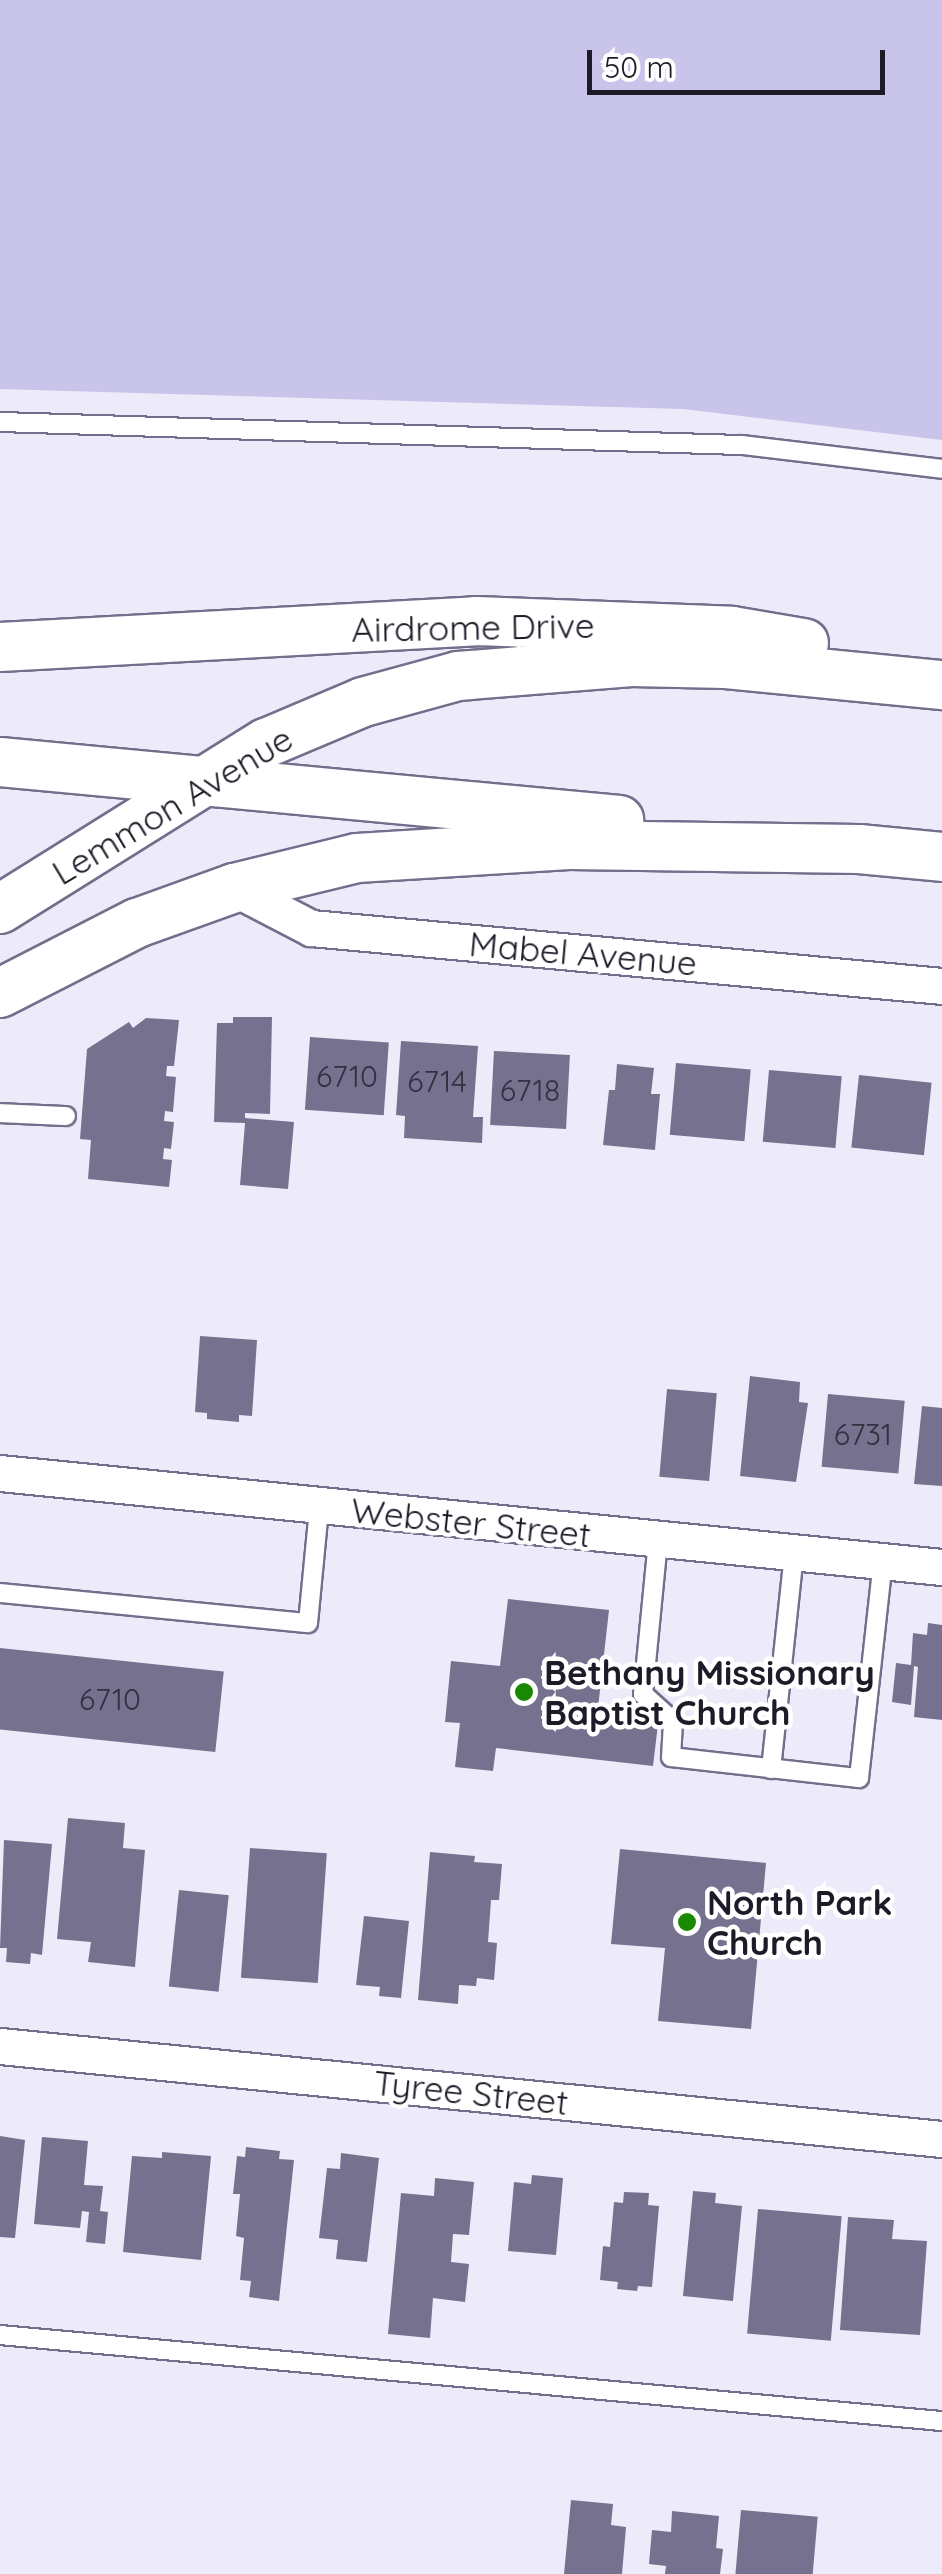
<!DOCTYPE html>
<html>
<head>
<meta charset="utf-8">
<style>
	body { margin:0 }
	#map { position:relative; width:942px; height:2574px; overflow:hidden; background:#edebf9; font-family:Quicksand,sans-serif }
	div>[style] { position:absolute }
	.green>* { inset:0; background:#c9c4ea }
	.building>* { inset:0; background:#75718f; transform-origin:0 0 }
	.roads { filter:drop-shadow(2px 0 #736e8c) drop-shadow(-2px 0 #736e8c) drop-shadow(0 2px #736e8c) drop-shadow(0 -2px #736e8c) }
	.service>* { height:18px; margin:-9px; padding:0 9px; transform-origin:9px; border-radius:9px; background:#fff }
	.minor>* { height:35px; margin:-17.5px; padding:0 17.5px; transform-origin:17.5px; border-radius:17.5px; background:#fff }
	.secondary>* { height:48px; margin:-24px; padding:0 24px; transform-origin:24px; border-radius:24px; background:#fff }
	.dots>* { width:28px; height:28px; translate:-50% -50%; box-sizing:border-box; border:5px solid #fff; border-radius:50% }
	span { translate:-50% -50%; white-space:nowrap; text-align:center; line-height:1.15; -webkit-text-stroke:9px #fff; paint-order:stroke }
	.number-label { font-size:30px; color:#333042 }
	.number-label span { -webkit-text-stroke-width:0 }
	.street-label { font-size:35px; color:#1d1b28 }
	.poi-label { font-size:35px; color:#1d1b28; font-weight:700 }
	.left { translate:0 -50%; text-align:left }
	.scale { position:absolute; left:587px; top:50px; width:298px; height:45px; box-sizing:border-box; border:5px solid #1d1b28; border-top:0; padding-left:12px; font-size:30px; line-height:35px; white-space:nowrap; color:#1d1b28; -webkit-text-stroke:8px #fff; paint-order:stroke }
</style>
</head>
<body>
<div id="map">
	<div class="green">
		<div style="clip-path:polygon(0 0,942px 0,942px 440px,683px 409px,0 389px)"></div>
	</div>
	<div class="building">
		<div style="clip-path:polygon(233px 1017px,272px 1017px,270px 1114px,245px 1113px,245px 1118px,294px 1122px,288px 1189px,240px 1185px,245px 1123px,214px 1122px,217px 1023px,233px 1023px)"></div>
		<div style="clip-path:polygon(146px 1018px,179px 1020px,174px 1066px,167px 1066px,166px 1076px,176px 1077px,173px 1112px,165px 1111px,164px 1121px,174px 1122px,171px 1149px,164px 1148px,163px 1159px,172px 1160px,169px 1187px,88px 1179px,91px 1140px,80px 1139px,87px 1049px,129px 1022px,133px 1028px)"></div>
		<div style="left:310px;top:1037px;width:79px;height:73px;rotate:4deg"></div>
		<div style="clip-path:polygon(401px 1041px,478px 1046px,473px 1117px,483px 1117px,482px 1143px,404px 1138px,405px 1116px,396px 1115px)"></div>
		<div style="left:494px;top:1051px;width:76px;height:74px;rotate:3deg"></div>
		<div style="left:676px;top:1063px;width:75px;height:72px;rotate:5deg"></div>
		<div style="clip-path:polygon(617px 1064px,654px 1068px,651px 1094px,660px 1094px,655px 1150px,603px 1145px,609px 1090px,615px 1090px)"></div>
		<div style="left:769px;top:1070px;width:73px;height:72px;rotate:5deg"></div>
		<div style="left:859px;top:1075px;width:73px;height:73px;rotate:6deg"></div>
		<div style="clip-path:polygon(200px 1336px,257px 1340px,252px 1416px,239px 1415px,239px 1422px,207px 1419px,207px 1413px,195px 1412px)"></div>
		<div style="clip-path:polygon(750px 1376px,800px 1382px,799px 1402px,808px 1403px,796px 1482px,740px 1476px)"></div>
		<div style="left:667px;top:1389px;width:50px;height:88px;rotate:5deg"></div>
		<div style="left:828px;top:1394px;width:77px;height:73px;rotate:5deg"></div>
		<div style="clip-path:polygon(922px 1406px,942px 1408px,942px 1486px,914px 1484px)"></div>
		<div style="clip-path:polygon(508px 1599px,609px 1610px,597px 1717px,658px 1724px,653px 1766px,496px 1748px,493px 1771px,455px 1767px,460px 1723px,445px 1722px,451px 1661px,500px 1666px)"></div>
		<div style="clip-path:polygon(928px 1623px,942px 1625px,942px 1720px,914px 1717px,918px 1667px,914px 1666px,911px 1705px,892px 1702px,896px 1663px,911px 1665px,913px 1633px,927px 1635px)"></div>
		<div style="left:0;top:1648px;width:225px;height:81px;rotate:6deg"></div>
		<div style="clip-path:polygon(68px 1818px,125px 1823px,123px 1848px,145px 1850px,135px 1967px,88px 1962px,91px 1942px,57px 1939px)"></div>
		<div style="clip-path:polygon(4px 1840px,52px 1844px,42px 1955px,31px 1953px,30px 1964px,6px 1962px,7px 1948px,0 1948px)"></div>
		<div style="left:250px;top:1848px;width:77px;height:130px;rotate:4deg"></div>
		<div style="clip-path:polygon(620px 1849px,766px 1863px,751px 2029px,658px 2021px,665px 1948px,611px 1944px)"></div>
		<div style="clip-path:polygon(430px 1852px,475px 1856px,474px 1862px,502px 1864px,499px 1900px,491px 1900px,488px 1942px,497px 1943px,494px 1980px,477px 1978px,476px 1986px,459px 1985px,458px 2004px,418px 2000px)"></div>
		<div style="left:179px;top:1890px;width:50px;height:97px;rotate:6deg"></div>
		<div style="clip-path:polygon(364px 1916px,409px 1921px,401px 1998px,379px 1996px,380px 1987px,356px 1985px)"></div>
		<div style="clip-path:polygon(0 2136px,25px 2140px,15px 2238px,0 2237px)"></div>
		<div style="clip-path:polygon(42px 2137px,88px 2141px,84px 2185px,103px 2186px,100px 2211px,108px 2212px,105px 2244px,86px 2242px,89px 2212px,82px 2211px,80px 2228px,34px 2224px)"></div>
		<div style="clip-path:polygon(246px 2147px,280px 2151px,279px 2159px,294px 2160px,279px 2301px,249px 2297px,251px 2281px,240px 2280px,244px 2238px,236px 2236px,240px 2194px,233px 2194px,237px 2156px,245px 2157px)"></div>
		<div style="clip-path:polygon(162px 2152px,211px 2156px,201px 2260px,123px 2252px,132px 2156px,162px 2158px)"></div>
		<div style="clip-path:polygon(341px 2153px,379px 2158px,367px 2262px,336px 2259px,338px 2240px,319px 2238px,327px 2168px,340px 2169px)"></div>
		<div style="clip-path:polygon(532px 2175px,563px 2178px,556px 2255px,508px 2251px,514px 2182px,531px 2184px)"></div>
		<div style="clip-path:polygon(435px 2178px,474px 2182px,469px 2235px,453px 2234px,451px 2262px,469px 2264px,465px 2302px,433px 2298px,430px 2338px,388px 2334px,401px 2193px,434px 2196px)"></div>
		<div style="clip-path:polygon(693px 2191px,716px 2193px,715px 2203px,742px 2206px,733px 2301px,683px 2296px)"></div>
		<div style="clip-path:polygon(624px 2192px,649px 2193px,648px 2205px,659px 2206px,652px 2287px,638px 2286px,637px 2291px,617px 2289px,618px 2282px,600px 2280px,603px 2246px,610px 2247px,614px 2202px,623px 2203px)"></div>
		<div style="left:758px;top:2209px;width:84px;height:125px;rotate:5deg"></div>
		<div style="clip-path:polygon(848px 2217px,894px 2220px,892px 2239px,927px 2241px,920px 2335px,840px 2330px)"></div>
		<div style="clip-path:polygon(571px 2500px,613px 2504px,611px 2525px,626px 2527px,622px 2574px,564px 2574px)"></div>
		<div style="left:741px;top:2510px;width:77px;height:64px;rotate:5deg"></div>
		<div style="clip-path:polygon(672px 2511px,719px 2516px,716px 2548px,723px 2549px,720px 2574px,665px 2574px,666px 2566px,649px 2564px,652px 2530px,671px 2532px)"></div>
	</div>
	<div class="roads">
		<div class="service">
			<div style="left:0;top:422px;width:742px;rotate:1.78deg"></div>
			<div style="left:742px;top:445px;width:201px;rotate:6.8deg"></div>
			<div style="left:0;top:1113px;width:66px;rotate:2.6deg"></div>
			<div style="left:658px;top:1541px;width:154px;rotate:95.6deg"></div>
			<div style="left:643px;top:1694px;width:40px;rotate:42deg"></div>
			<div style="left:673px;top:1721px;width:36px;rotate:93deg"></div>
			<div style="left:671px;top:1757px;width:189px;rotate:6.4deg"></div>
			<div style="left:859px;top:1778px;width:218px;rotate:-83.7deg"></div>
			<div style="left:0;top:1593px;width:309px;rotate:5.6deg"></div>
			<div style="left:308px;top:1623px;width:116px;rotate:-84.5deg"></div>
			<div style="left:771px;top:1769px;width:218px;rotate:-83.9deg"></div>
			<div style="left:0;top:2335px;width:946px;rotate:5.22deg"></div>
		</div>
		<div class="minor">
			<div style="left:234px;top:888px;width:87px;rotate:27.5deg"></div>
			<div style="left:311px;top:928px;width:634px;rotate:5.25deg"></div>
			<div style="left:0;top:1473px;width:947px;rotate:5.7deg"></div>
			<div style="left:0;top:2046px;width:947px;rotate:5.64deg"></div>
		</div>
		<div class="secondary">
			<div style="left:0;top:647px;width:477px;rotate:-3.1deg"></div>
			<div style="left:476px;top:621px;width:256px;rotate:2.2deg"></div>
			<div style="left:732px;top:631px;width:73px;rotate:9.5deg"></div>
			<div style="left:0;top:762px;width:622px;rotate:5.35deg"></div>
			<div style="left:0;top:909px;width:314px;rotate:-32deg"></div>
			<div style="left:266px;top:743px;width:105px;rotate:-22.9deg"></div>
			<div style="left:363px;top:702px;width:98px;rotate:-15.3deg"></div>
			<div style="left:458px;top:676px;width:174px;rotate:-4.6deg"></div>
			<div style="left:631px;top:662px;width:95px;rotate:1.2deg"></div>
			<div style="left:726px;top:664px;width:217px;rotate:5.6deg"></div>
			<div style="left:0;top:993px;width:154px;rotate:-27.1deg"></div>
			<div style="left:137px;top:923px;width:103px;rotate:-19.8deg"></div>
			<div style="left:234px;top:888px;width:127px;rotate:-13.7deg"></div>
			<div style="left:357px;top:858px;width:212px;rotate:-3.5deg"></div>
			<div style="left:569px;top:845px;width:290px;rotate:0.8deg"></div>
			<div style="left:859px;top:849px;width:83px;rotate:5.5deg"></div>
		</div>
	</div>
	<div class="dots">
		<div style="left:524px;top:1692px;background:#198802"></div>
		<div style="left:687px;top:1922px;background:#198802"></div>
	</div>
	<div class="number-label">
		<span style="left:347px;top:1076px">6710</span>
		<span style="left:437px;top:1081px">6714</span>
		<span style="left:530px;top:1090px">6718</span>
		<span style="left:863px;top:1434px">6731</span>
		<span style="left:110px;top:1699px">6710</span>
	</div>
	<div class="street-label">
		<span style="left:473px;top:627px;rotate:-1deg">Airdrome Drive</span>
		<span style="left:172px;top:805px;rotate:-31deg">Lemmon Avenue</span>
		<span style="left:583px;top:953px;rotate:5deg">Mabel Avenue</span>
		<span style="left:471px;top:1522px;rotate:6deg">Webster Street</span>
		<span style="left:471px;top:2092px;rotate:6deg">Tyree Street</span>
	</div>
	<div class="poi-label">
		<span class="left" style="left:544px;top:1692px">Bethany Missionary<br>Baptist Church</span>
		<span class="left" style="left:707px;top:1922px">North Park<br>Church</span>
	</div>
	<div class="scale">50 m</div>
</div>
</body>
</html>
